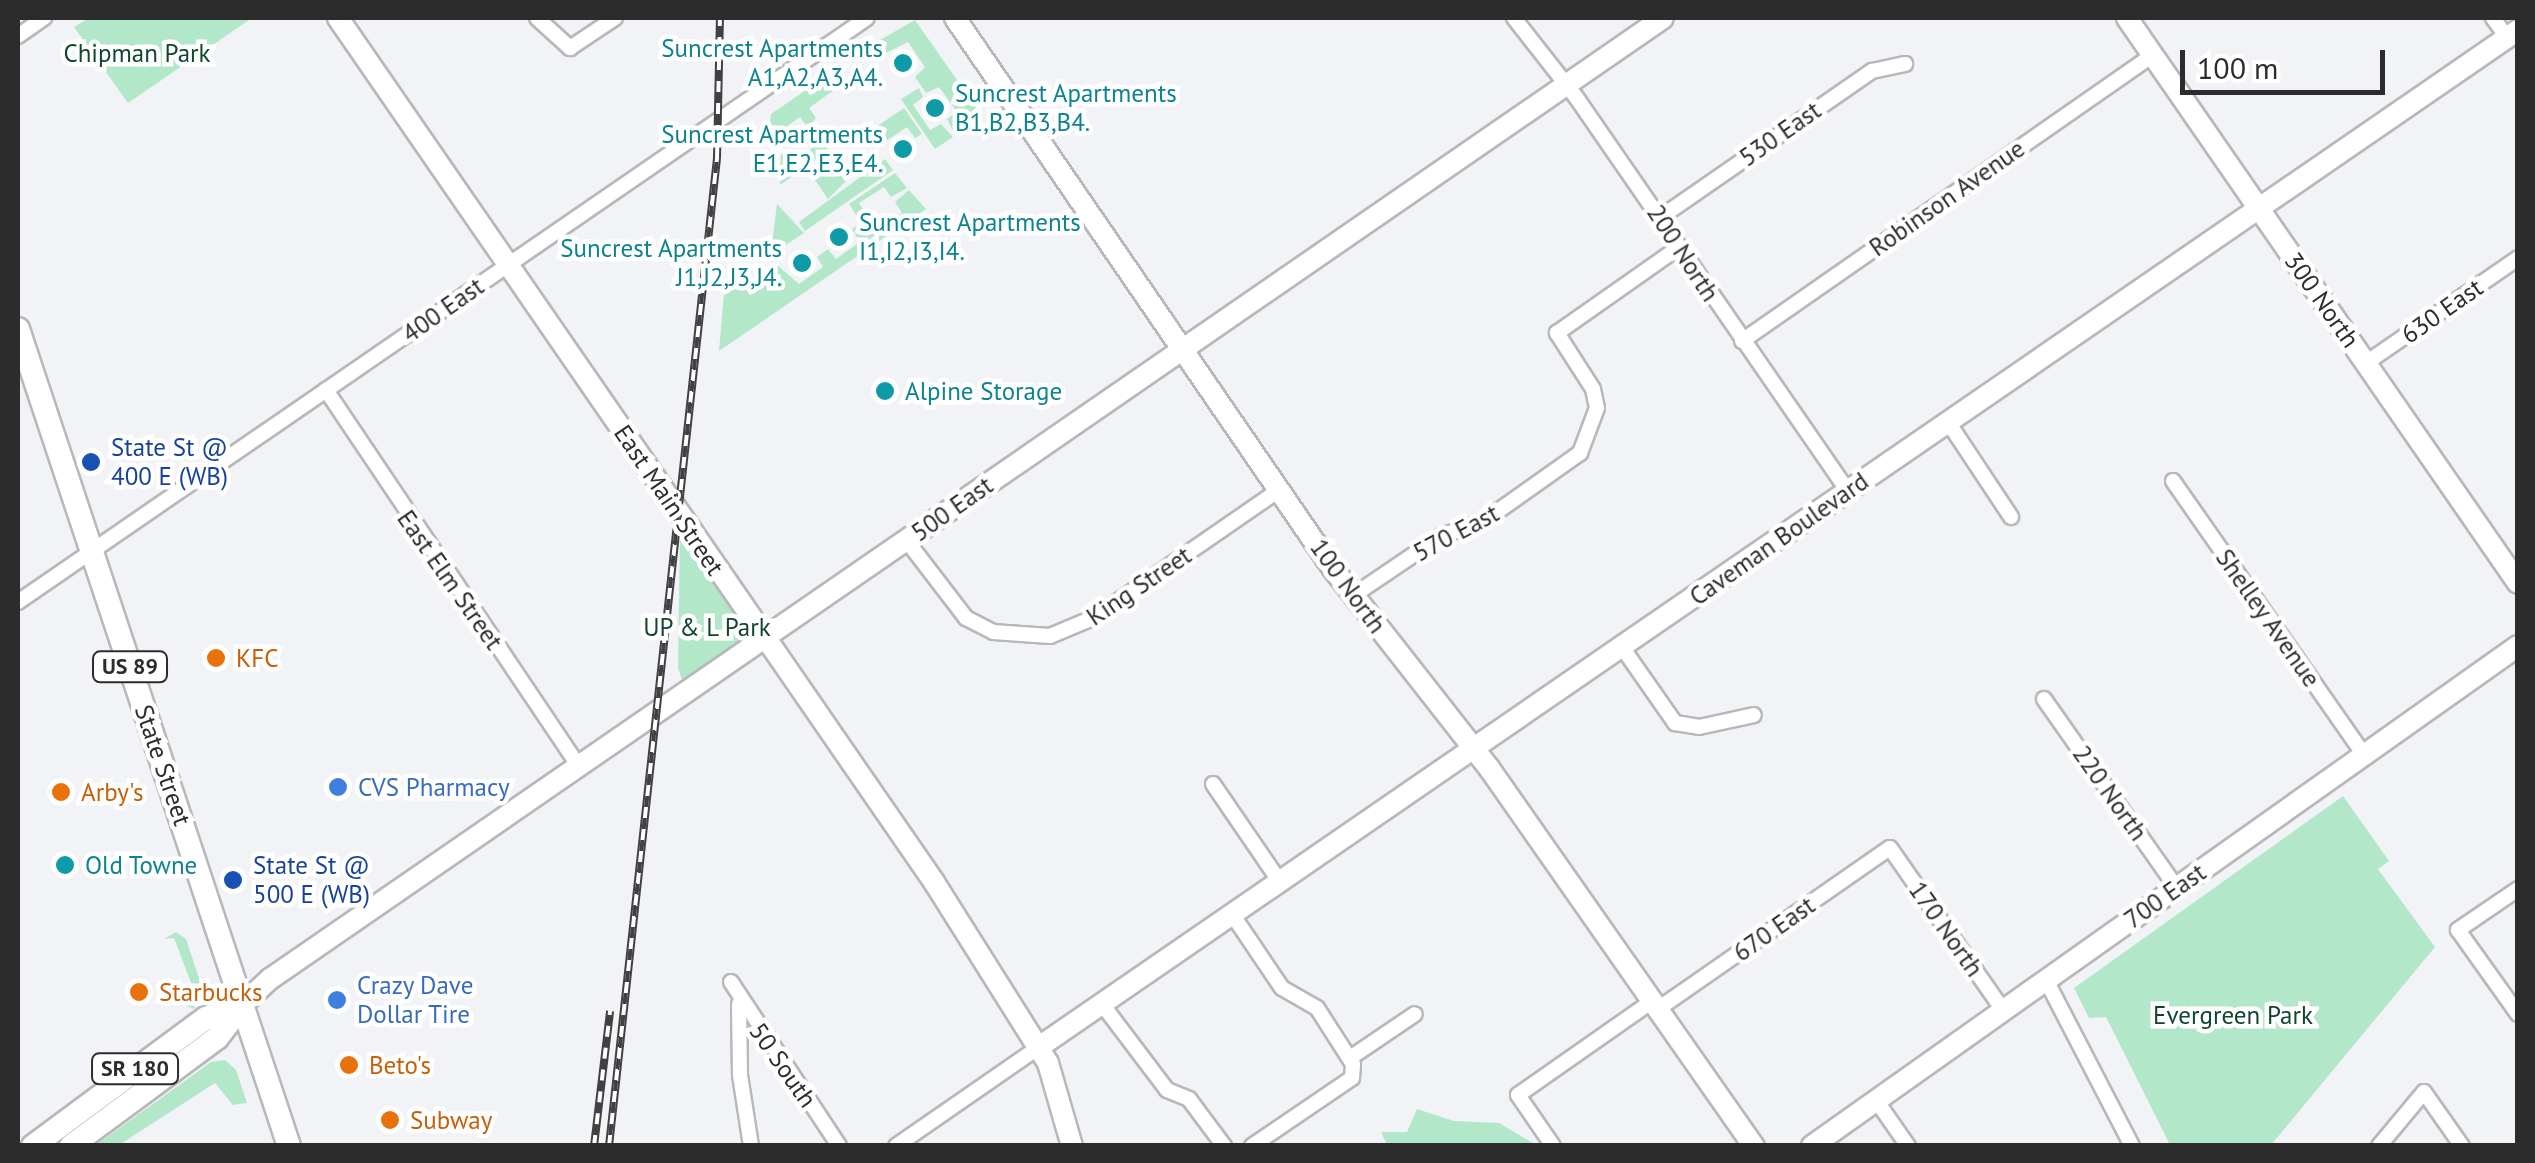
<!DOCTYPE html>
<html>
<head>
<meta charset="utf-8">
<style>
	body { margin:0 }
	#map { position:relative; width:2535px; height:1163px; overflow:hidden; background:#f2f3f6; font-family:"PT Sans",sans-serif }
	div>[style] { position:absolute }
	.green>* { inset:0; background:#b3e7c9 }
	.roads { filter:drop-shadow(2px 0 #b7b8ba) drop-shadow(-2px 0 #b7b8ba) drop-shadow(0 2px #b7b8ba) drop-shadow(0 -2px #b7b8ba) }
	.street>* { height:14px; margin:-7px; padding:0 7px; transform-origin:7px; border-radius:7px; background:#fff }
	.secondary>* { height:20px; margin:-10px; padding:0 10px; transform-origin:10px; border-radius:10px; background:#fff }
	.primary>* { height:22px; margin:-11px; padding:0 11px; transform-origin:11px; border-radius:11px; background:#fff }
	.rail>* { height:8px; margin-top:-4px; transform-origin:0; background:repeating-linear-gradient(90deg,#fff 0 11px,#414142 0 22px); box-sizing:border-box; border-block:2px solid #414142 }
	.dots>* { width:28px; height:28px; translate:-50% -50%; box-sizing:border-box; border:5px solid #fff; border-radius:50% }
	span { translate:-50% -50%; white-space:nowrap; text-align:center; line-height:1.15; -webkit-text-stroke:9px #fff; paint-order:stroke }
	.shield-label span { padding:2px 8px; background:#fff; border:2px solid; border-radius:8px; -webkit-text-stroke-width:0 }
	.shield-label { font-size:22px; color:#2c2c2d; font-weight:700 }
	.culture-label { font-size:25px; color:#0d838f }
	.right { translate:-100% -50%; text-align:right }
	.left { translate:0 -50%; text-align:left }
	.park-label { font-size:25px; color:#11462e }
	.street-label { font-size:25px; color:#2c2c2d }
	.transit-label { font-size:25px; color:#164399 }
	.food-label { font-size:25px; color:#c56008 }
	.shop-label { font-size:25px; color:#366cbe }
	.frame { position:absolute; inset:0; border:20px solid #2c2c2d; pointer-events:none }
	.scale { position:absolute; left:2180px; top:50px; width:205px; height:45px; box-sizing:border-box; border:5px solid #2c2c2d; border-top:0; padding-left:12px; font-size:30px; line-height:35px; white-space:nowrap; color:#2c2c2d; -webkit-text-stroke:8px #fff; paint-order:stroke }
</style>
</head>
<body>
<div id="map">
	<div class="green">
		<div style="clip-path:polygon(89px 18px,252px 18px,128px 103px,74px 27px)"></div>
		<div style="clip-path:polygon(915px 20px,983px 117px,955px 135px,947px 119px,957px 112px,939px 87px,926px 93px,915px 77px,925px 67px,908px 42px,874px 59px,866px 48px)"></div>
		<div style="clip-path:polygon(828px 75px,837px 88px,809px 108px,816px 118px,808px 128px,800px 117px,775px 135px,777px 149px,768px 140px,771px 114px)"></div>
		<div style="clip-path:polygon(919px 88px,923px 97px,913px 105px,930px 130px,941px 124px,953px 137px,935px 149px,901px 99px)"></div>
		<div style="clip-path:polygon(904px 108px,922px 134px,915px 138px,907px 127px,880px 145px,870px 131px)"></div>
		<div style="clip-path:polygon(815px 131px,829px 151px,780px 185px,781px 154px,793px 161px,818px 144px)"></div>
		<div style="clip-path:polygon(831px 153px,848px 179px,828px 199px,808px 170px)"></div>
		<div style="clip-path:polygon(885px 159px,893px 170px,805px 231px,799px 222px)"></div>
		<div style="clip-path:polygon(895px 173px,907px 188px,891px 197px,884px 187px,859px 203px,866px 214px,860px 221px,849px 204px)"></div>
		<div style="clip-path:polygon(909px 190px,926px 209px,719px 351px,725px 282px,767px 286px,770px 266px,776px 264px,799px 284px,823px 267px,817px 257px,828px 249px,836px 259px,860px 242px,852px 229px,865px 221px,877px 230px,902px 213px,895px 202px)"></div>
		<div style="clip-path:polygon(777px 204px,804px 233px,775px 252px,771px 252px)"></div>
		<div style="clip-path:polygon(680px 530px,749px 636px,682px 680px,678px 668px)"></div>
		<div style="clip-path:polygon(2343px 796px,2389px 861px,2378px 869px,2435px 947px,2271px 1145px,2170px 1145px,2106px 1017px,2089px 1018px,2074px 988px)"></div>
		<div style="clip-path:polygon(176px 932px,186px 939px,202px 987px,194px 1009px,182px 1004px,189px 1003px,193px 988px,174px 938px,164px 939px)"></div>
		<div style="clip-path:polygon(225px 1060px,236px 1070px,247px 1103px,233px 1105px,215px 1083px,119px 1145px,96px 1145px,211px 1062px)"></div>
		<div style="clip-path:polygon(1417px 1109px,1454px 1121px,1499px 1123px,1536px 1145px,1387px 1145px,1381px 1132px,1407px 1132px)"></div>
	</div>
	<div class="roads">
		<div class="street">
			<div style="left:537px;top:18px;width:45px;rotate:42.3deg"></div>
			<div style="left:570px;top:48px;width:54px;rotate:-33.7deg"></div>
			<div style="left:1514px;top:18px;width:100px;rotate:51.9deg"></div>
			<div style="left:1576px;top:97px;width:479px;rotate:55.4deg"></div>
			<div style="left:2493px;top:18px;width:24px;rotate:54deg"></div>
			<div style="left:18px;top:36px;width:32px;rotate:-35deg"></div>
			<div style="left:1661px;top:217px;width:257px;rotate:-34.7deg"></div>
			<div style="left:1872px;top:71px;width:34px;rotate:-12deg"></div>
			<div style="left:1742px;top:341px;width:501px;rotate:-34.83deg"></div>
			<div style="left:2366px;top:363px;width:185px;rotate:-34.6deg"></div>
			<div style="left:326px;top:390px;width:453px;rotate:56.1deg"></div>
			<div style="left:1948px;top:422px;width:114px;rotate:56.4deg"></div>
			<div style="left:2173px;top:481px;width:334px;rotate:55.1deg"></div>
			<div style="left:907px;top:541px;width:97px;rotate:52.5deg"></div>
			<div style="left:966px;top:618px;width:30px;rotate:27deg"></div>
			<div style="left:993px;top:632px;width:57px;rotate:4deg"></div>
			<div style="left:1050px;top:636px;width:49px;rotate:-22.9deg"></div>
			<div style="left:1095px;top:617px;width:224px;rotate:-34.6deg"></div>
			<div style="left:1354px;top:595px;width:105px;rotate:-34.1deg"></div>
			<div style="left:1441px;top:536px;width:46px;rotate:-19.2deg"></div>
			<div style="left:1484px;top:521px;width:118px;rotate:-35.3deg"></div>
			<div style="left:1580px;top:453px;width:48px;rotate:-69.3deg"></div>
			<div style="left:1597px;top:408px;width:19px;rotate:-102deg"></div>
			<div style="left:1593px;top:389px;width:67px;rotate:-122.7deg"></div>
			<div style="left:1557px;top:333px;width:148px;rotate:-35.1deg"></div>
			<div style="left:18px;top:602px;width:1030px;rotate:-34.52deg"></div>
			<div style="left:1622px;top:647px;width:93px;rotate:55.1deg"></div>
			<div style="left:1675px;top:723px;width:24px;rotate:9deg"></div>
			<div style="left:1699px;top:727px;width:56px;rotate:-12.3deg"></div>
			<div style="left:2044px;top:699px;width:231px;rotate:54.9deg"></div>
			<div style="left:1213px;top:784px;width:119px;rotate:55.6deg"></div>
			<div style="left:2518px;top:889px;width:73px;rotate:145.7deg"></div>
			<div style="left:2458px;top:930px;width:103px;rotate:54.5deg"></div>
			<div style="left:1232px;top:914px;width:89px;rotate:56deg"></div>
			<div style="left:1282px;top:988px;width:40px;rotate:29.7deg"></div>
			<div style="left:1317px;top:1008px;width:67px;rotate:57.3deg"></div>
			<div style="left:1353px;top:1064px;width:14px;rotate:94deg"></div>
			<div style="left:1352px;top:1078px;width:121px;rotate:145.8deg"></div>
			<div style="left:2046px;top:980px;width:187px;rotate:62.6deg"></div>
			<div style="left:731px;top:982px;width:196px;rotate:56.6deg"></div>
			<div style="left:739px;top:1004px;width:71px;rotate:89.2deg"></div>
			<div style="left:740px;top:1075px;width:72px;rotate:81.2deg"></div>
			<div style="left:1102px;top:1004px;width:108px;rotate:52.9deg"></div>
			<div style="left:1167px;top:1090px;width:24px;rotate:22deg"></div>
			<div style="left:1189px;top:1099px;width:59px;rotate:53.3deg"></div>
			<div style="left:1658px;top:1009px;width:282px;rotate:-34.8deg"></div>
			<div style="left:1890px;top:848px;width:198px;rotate:55.1deg"></div>
			<div style="left:1350px;top:1058px;width:78px;rotate:-34.1deg"></div>
			<div style="left:1876px;top:1100px;width:56px;rotate:55.2deg"></div>
			<div style="left:896px;top:1146px;width:174px;rotate:-34.7deg"></div>
			<div style="left:1553px;top:1146px;width:62px;rotate:-124.5deg"></div>
			<div style="left:1518px;top:1095px;width:164px;rotate:-35deg"></div>
			<div style="left:2379px;top:1146px;width:70px;rotate:-50.2deg"></div>
			<div style="left:2424px;top:1092px;width:66px;rotate:54.9deg"></div>
		</div>
		<div class="secondary">
			<div style="left:338px;top:18px;width:1050px;rotate:55.4deg"></div>
			<div style="left:934px;top:882px;width:214px;rotate:57.8deg"></div>
			<div style="left:1048px;top:1063px;width:86px;rotate:73.9deg"></div>
			<div style="left:955px;top:18px;width:668px;rotate:55.55deg"></div>
			<div style="left:1333px;top:569px;width:253px;rotate:51.9deg"></div>
			<div style="left:1489px;top:768px;width:462px;rotate:55deg"></div>
			<div style="left:2127px;top:18px;width:687px;rotate:55.32deg"></div>
			<div style="left:243px;top:1004px;width:37px;rotate:-43deg"></div>
			<div style="left:270px;top:979px;width:1692px;rotate:-34.6deg"></div>
			<div style="left:1039px;top:1047px;width:1795px;rotate:-34.51deg"></div>
			<div style="left:1812px;top:1146px;width:865px;rotate:-35.31deg"></div>
		</div>
		<div class="primary">
			<div style="left:18px;top:329px;width:861px;rotate:71.65deg"></div>
			<div style="left:33px;top:1146px;width:215px;rotate:-36.5deg"></div>
			<div style="left:206px;top:1018px;width:40px;rotate:-21deg"></div>
			<div style="left:71px;top:1146px;width:182px;rotate:-36.5deg"></div>
			<div style="left:217px;top:1038px;width:43px;rotate:-52.6deg"></div>
		</div>
	</div>
	<div class="rail">
		<div style="left:594px;top:1146px;width:136px;rotate:-83.2deg"></div>
		<div style="left:609px;top:1146px;width:994px;rotate:-83.76deg"></div>
		<div style="left:717px;top:158px;width:140px;rotate:-88.8deg"></div>
	</div>
	<div class="dots">
		<div style="left:903px;top:63px;background:#0f9aa8"></div>
		<div style="left:935px;top:108px;background:#0f9aa8"></div>
		<div style="left:903px;top:149px;background:#0f9aa8"></div>
		<div style="left:839px;top:237px;background:#0f9aa8"></div>
		<div style="left:802px;top:263px;background:#0f9aa8"></div>
		<div style="left:885px;top:391px;background:#0f9aa8"></div>
		<div style="left:91px;top:462px;background:#1a4fb4"></div>
		<div style="left:216px;top:658px;background:#e8710a"></div>
		<div style="left:338px;top:787px;background:#3f7fe0"></div>
		<div style="left:61px;top:792px;background:#e8710a"></div>
		<div style="left:65px;top:865px;background:#0f9aa8"></div>
		<div style="left:233px;top:880px;background:#1a4fb4"></div>
		<div style="left:139px;top:992px;background:#e8710a"></div>
		<div style="left:337px;top:1000px;background:#3f7fe0"></div>
		<div style="left:349px;top:1065px;background:#e8710a"></div>
		<div style="left:390px;top:1120px;background:#e8710a"></div>
	</div>
	<div class="shield-label">
		<span style="left:130px;top:667px">US 89</span>
		<span style="left:135px;top:1069px">SR 180</span>
	</div>
	<div class="culture-label">
		<span class="right" style="left:883px;top:63px">Suncrest Apartments<br>A1,A2,A3,A4.</span>
		<span class="left" style="left:955px;top:108px">Suncrest Apartments<br>B1,B2,B3,B4.</span>
		<span class="right" style="left:883px;top:149px">Suncrest Apartments<br>E1,E2,E3,E4.</span>
		<span class="left" style="left:859px;top:237px">Suncrest Apartments<br>I1,I2,I3,I4.</span>
		<span class="right" style="left:782px;top:263px">Suncrest Apartments<br>J1,J2,J3,J4.</span>
		<span class="left" style="left:905px;top:391px">Alpine Storage</span>
		<span class="left" style="left:85px;top:865px">Old Towne</span>
	</div>
	<div class="park-label">
		<span style="left:137px;top:53px">Chipman Park</span>
		<span style="left:707px;top:627px">UP &amp; L Park</span>
		<span style="left:2233px;top:1015px">Evergreen Park</span>
	</div>
	<div class="street-label">
		<span style="left:1780px;top:134px;rotate:-35deg">530 East</span>
		<span style="left:1947px;top:198px;rotate:-35deg">Robinson Avenue</span>
		<span style="left:1683px;top:253px;rotate:57deg">200 North</span>
		<span style="left:2322px;top:300px;rotate:55deg">300 North</span>
		<span style="left:443px;top:310px;rotate:-35deg">400 East</span>
		<span style="left:2442px;top:311px;rotate:-35deg">630 East</span>
		<span style="left:669px;top:500px;rotate:56deg">East Main Street</span>
		<span style="left:952px;top:509px;rotate:-35deg">500 East</span>
		<span style="left:1456px;top:533px;rotate:-28deg">570 East</span>
		<span style="left:1779px;top:539px;rotate:-35deg">Caveman Boulevard</span>
		<span style="left:450px;top:580px;rotate:55deg">East Elm Street</span>
		<span style="left:1139px;top:586px;rotate:-34deg">King Street</span>
		<span style="left:1348px;top:586px;rotate:54deg">100 North</span>
		<span style="left:2268px;top:618px;rotate:55deg">Shelley Avenue</span>
		<span style="left:163px;top:765px;rotate:71deg">State Street</span>
		<span style="left:2110px;top:793px;rotate:55deg">220 North</span>
		<span style="left:2165px;top:896px;rotate:-35deg">700 East</span>
		<span style="left:1774px;top:929px;rotate:-35deg">670 East</span>
		<span style="left:1946px;top:929px;rotate:55deg">170 North</span>
		<span style="left:783px;top:1065px;rotate:55deg">50 South</span>
	</div>
	<div class="transit-label">
		<span class="left" style="left:111px;top:462px">State St @<br>400 E (WB)</span>
		<span class="left" style="left:253px;top:880px">State St @<br>500 E (WB)</span>
	</div>
	<div class="food-label">
		<span class="left" style="left:236px;top:658px">KFC</span>
		<span class="left" style="left:81px;top:792px">Arby's</span>
		<span class="left" style="left:159px;top:992px">Starbucks</span>
		<span class="left" style="left:369px;top:1065px">Beto's</span>
		<span class="left" style="left:410px;top:1120px">Subway</span>
	</div>
	<div class="shop-label">
		<span class="left" style="left:358px;top:787px">CVS Pharmacy</span>
		<span class="left" style="left:357px;top:1000px">Crazy Dave<br>Dollar Tire</span>
	</div>
	<div class="frame"></div>
	<div class="scale">100 m</div>
</div>
</body>
</html>
